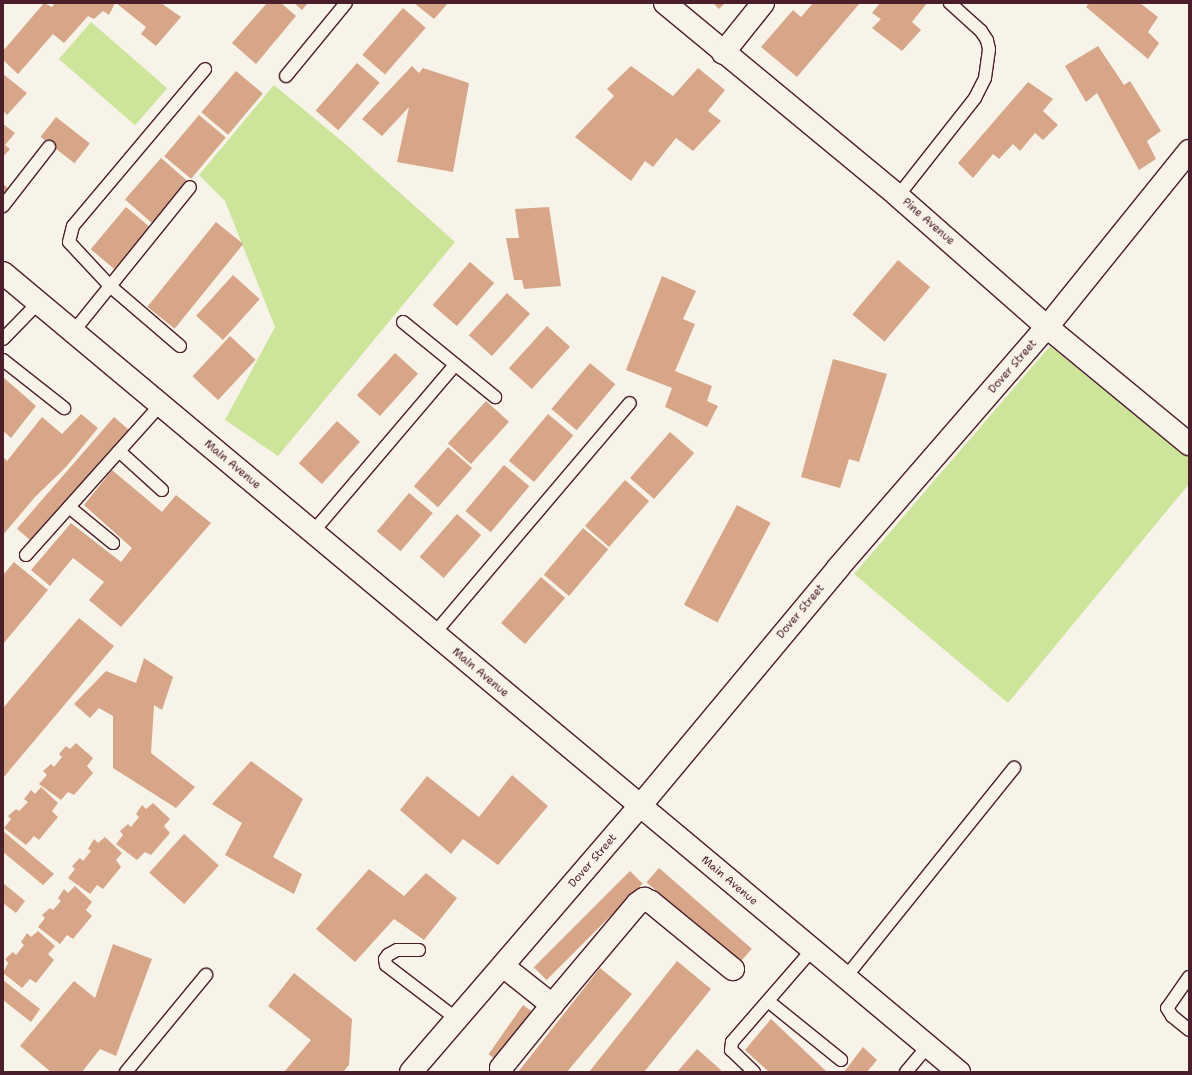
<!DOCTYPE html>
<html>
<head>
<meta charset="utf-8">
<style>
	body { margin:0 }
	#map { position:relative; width:1192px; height:1075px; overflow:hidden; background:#f7f3e8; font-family:"Shantell Sans",sans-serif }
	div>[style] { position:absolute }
	.green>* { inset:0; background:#cde59b; transform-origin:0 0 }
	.building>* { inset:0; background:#d7a689; transform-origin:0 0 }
	.roads { filter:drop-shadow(1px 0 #4a1f2b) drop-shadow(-1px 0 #4a1f2b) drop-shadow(0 1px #4a1f2b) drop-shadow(0 -1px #4a1f2b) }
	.service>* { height:12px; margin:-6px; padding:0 6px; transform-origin:6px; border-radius:6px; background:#f7f3e8 }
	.minor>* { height:22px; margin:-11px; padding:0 11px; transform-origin:11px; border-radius:11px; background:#f7f3e8 }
	.tertiary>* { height:22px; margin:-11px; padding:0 11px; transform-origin:11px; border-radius:11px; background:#f7f3e8 }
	span { translate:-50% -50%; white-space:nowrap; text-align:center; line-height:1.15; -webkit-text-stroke:3px #f7f3e8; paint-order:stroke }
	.street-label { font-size:11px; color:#4a1f2b }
	.frame { position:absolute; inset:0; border:4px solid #4a1f2b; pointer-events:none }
</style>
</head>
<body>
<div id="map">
	<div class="green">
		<div style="left:91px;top:22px;width:101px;height:49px;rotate:41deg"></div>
		<div style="clip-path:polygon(274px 85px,343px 142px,455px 242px,278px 456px,225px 420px,275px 327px,225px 201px,199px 175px)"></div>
		<div style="clip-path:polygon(1050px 346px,1189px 458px,1189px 484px,1008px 703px,854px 574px)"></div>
	</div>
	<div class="building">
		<div style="clip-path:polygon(44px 3px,52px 7px,55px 3px,115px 3px,109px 15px,103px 11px,94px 19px,88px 16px,64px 43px,53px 34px,18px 74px,3px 60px,3px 51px)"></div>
		<div style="clip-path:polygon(116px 3px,161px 3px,181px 17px,156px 46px,141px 34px,146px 27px)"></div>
		<div style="clip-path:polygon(267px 3px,281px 3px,296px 16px,256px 64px,232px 43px)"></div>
		<div style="clip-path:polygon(294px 3px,308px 3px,302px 10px)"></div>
		<div style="clip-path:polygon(414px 3px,448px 3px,434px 19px)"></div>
		<div style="clip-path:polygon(713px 3px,725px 3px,719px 9px)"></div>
		<div style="clip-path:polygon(813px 3px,860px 3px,797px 77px,761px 47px,793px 10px,801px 17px)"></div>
		<div style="clip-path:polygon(880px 3px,927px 3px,912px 22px,921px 30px,902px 51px,872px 28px,881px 19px,872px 13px)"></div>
		<div style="clip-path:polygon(1089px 3px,1140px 3px,1158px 17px,1148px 32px,1159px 43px,1148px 59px,1086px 7px)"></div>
		<div style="left:403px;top:8px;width:30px;height:62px;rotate:41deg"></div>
		<div style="clip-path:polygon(1098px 46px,1124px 85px,1130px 81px,1161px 131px,1147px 141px,1156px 159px,1139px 170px,1097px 93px,1086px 102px,1065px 66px)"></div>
		<div style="left:357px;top:63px;width:30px;height:63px;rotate:41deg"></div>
		<div style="clip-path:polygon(412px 66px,419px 73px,423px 68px,469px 83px,453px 172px,397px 162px,409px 107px,382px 136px,362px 119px)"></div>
		<div style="clip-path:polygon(631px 66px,673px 96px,698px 68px,725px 90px,708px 111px,721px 121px,693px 151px,676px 138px,653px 167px,645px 161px,631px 181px,575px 137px,614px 96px,607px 89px)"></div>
		<div style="left:236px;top:71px;width:35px;height:54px;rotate:40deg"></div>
		<div style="clip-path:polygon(3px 74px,27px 93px,7px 115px,3px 111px)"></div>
		<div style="clip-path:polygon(1028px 82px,1053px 99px,1043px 111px,1058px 125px,1043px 140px,1035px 133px,1020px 151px,1013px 144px,999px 159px,993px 154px,973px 178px,958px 163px)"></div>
		<div style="left:199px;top:115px;width:35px;height:54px;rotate:40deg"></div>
		<div style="left:56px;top:117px;width:43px;height:25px;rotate:38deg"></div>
		<div style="clip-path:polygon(3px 124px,15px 133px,5px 145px,10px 149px,3px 157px)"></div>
		<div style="left:161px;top:158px;width:37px;height:55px;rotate:41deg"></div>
		<div style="clip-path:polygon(3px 184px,11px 191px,3px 198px)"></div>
		<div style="left:126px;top:207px;width:35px;height:55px;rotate:40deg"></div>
		<div style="clip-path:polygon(549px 207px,561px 286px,524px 289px,522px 280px,514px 280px,506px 238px,519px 238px,515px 209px)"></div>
		<div style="left:216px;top:222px;width:35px;height:109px;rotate:39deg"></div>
		<div style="left:898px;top:260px;width:42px;height:71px;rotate:40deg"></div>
		<div style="left:470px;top:262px;width:32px;height:57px;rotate:41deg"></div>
		<div style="left:233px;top:275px;width:36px;height:55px;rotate:42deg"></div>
		<div style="clip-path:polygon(662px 276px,696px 291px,683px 319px,695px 324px,675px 371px,712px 386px,707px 401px,718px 406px,707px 427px,665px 407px,672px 388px,626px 370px)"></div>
		<div style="left:507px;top:293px;width:31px;height:57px;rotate:42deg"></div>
		<div style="left:547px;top:326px;width:31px;height:57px;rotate:42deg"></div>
		<div style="left:230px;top:336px;width:35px;height:55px;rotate:43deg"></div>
		<div style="left:395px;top:353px;width:31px;height:57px;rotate:42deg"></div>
		<div style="clip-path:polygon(833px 359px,887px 374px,859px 462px,849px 459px,840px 488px,801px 477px)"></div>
		<div style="left:590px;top:363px;width:33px;height:60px;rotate:40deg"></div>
		<div style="clip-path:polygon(3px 377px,36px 406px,11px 438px,3px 431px)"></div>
		<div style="left:486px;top:401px;width:31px;height:57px;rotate:42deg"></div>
		<div style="clip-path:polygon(81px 414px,98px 428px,66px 467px,35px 497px,3px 535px,3px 457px,7px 461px,42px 417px,62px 434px)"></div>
		<div style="left:548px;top:414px;width:33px;height:61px;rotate:40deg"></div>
		<div style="left:114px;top:417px;width:20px;height:148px;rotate:41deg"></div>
		<div style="left:337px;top:421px;width:31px;height:57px;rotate:42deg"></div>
		<div style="left:670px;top:432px;width:32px;height:61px;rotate:41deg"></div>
		<div style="left:448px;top:447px;width:32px;height:52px;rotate:41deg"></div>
		<div style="left:504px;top:465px;width:33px;height:60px;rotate:40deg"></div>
		<div style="clip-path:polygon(112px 470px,162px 512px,176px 495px,211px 523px,121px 627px,89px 600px,104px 582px,73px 558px,50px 586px,31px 570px,71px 523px,121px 562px,132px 548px,84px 505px)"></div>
		<div style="left:625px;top:480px;width:32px;height:61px;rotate:41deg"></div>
		<div style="left:409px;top:493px;width:31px;height:50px;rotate:40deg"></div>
		<div style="left:737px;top:505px;width:38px;height:113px;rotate:28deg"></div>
		<div style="left:457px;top:514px;width:32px;height:57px;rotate:41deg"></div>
		<div style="left:583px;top:528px;width:33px;height:61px;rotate:40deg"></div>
		<div style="clip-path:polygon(14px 562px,48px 590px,3px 644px,3px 575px)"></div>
		<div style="left:541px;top:577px;width:32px;height:61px;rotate:41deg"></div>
		<div style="clip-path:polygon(79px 618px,114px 646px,3px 778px,3px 708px)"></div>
		<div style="clip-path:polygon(144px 658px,173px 677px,162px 710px,154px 705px,151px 753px,195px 787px,176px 808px,113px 768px,113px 716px,99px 708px,90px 718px,74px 704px,106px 671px,136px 683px)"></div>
		<div style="clip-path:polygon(76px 743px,93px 758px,87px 766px,93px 773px,74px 795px,68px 792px,61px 800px,39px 784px,47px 775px,43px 771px,51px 764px,54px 767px,62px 757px,59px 754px,66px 746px,70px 749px)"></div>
		<div style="clip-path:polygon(251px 761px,303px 799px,273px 857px,302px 874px,294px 894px,225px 855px,242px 823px,212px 804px)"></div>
		<div style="clip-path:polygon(512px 775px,548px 806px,498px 865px,463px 839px,451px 854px,400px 810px,427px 776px,479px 817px)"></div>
		<div style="clip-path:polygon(41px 787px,58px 803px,52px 811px,58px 817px,39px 840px,34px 836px,26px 845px,4px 828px,11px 819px,8px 816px,16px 809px,19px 811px,28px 802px,24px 799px,31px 790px,35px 794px)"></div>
		<div style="clip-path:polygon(153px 803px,170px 819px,164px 826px,170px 833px,151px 855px,145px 852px,137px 860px,116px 844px,123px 835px,120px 831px,128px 824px,131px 827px,139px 817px,136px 814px,142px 805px,146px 809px)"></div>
		<div style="clip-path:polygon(3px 831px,54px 874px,43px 885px,3px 852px)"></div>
		<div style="left:184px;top:834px;width:47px;height:52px;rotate:42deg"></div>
		<div style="clip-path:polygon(105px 837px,122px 853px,116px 860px,121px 867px,103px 889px,97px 885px,90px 894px,68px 878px,75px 869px,72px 866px,80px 858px,83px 861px,91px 851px,88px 849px,94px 839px,98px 843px)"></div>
		<div style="left:659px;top:868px;width:123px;height:19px;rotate:41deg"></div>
		<div style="clip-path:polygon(369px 869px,404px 896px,426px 873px,457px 898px,424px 940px,394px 919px,355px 962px,316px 929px)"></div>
		<div style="left:630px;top:871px;width:18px;height:136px;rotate:45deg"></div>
		<div style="clip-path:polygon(3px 883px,25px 901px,16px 913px,3px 903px)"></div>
		<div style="clip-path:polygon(75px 886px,92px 902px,86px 910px,92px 916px,73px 939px,67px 935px,60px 944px,38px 927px,45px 918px,42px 915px,50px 908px,53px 910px,61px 901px,58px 898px,64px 889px,68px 893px)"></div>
		<div style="clip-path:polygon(38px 931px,55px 946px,48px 954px,54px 960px,36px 983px,30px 979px,22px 988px,3px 973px,8px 963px,5px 959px,13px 952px,16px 955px,24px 945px,21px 942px,27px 933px,31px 937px)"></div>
		<div style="clip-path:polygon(113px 944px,152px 959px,116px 1056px,100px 1049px,82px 1072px,51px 1072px,20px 1046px,74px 981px,95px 998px)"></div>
		<div style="clip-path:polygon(677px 961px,711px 989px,644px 1072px,589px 1072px)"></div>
		<div style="clip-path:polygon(600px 968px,632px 994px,567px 1072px,518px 1072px)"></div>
		<div style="clip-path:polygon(294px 973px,352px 1019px,349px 1065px,343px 1072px,284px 1072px,311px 1040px,268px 1006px)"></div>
		<div style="clip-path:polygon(3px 980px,40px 1009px,31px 1022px,3px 1000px)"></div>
		<div style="left:523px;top:1005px;width:16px;height:60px;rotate:35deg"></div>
		<div style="clip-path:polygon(771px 1019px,827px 1072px,769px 1072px,745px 1050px)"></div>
		<div style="clip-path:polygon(863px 1047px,877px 1060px,867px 1072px,844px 1072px)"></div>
		<div style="clip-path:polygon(697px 1049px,721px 1070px,720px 1072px,677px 1072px)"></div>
	</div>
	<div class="roads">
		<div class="service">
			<div style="left:286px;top:76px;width:94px;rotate:-50.6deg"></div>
			<div style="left:898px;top:196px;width:125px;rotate:-51.8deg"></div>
			<div style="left:975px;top:98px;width:22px;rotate:-63deg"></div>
			<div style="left:985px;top:78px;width:29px;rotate:-82deg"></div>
			<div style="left:989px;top:49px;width:9px;rotate:-103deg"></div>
			<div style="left:987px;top:40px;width:11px;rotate:-124deg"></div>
			<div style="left:981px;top:31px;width:42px;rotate:-137.9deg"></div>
			<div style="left:3px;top:206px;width:75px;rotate:-52.1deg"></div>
			<div style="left:403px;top:322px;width:119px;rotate:39.2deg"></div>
			<div style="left:73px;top:332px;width:186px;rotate:-51.1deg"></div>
			<div style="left:3px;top:339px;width:52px;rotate:-45.8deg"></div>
			<div style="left:180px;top:346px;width:92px;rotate:-139.4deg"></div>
			<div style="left:110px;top:286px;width:60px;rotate:-133deg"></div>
			<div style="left:69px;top:242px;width:16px;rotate:-76deg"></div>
			<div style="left:73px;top:226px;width:205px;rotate:-49.9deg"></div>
			<div style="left:3px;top:360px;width:78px;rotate:38.2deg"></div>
			<div style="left:119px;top:451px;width:58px;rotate:42.2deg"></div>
			<div style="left:69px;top:507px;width:57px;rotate:39.3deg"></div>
			<div style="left:312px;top:533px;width:221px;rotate:-49.6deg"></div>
			<div style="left:26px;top:555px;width:201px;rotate:-48.2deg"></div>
			<div style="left:433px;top:635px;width:304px;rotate:-49.7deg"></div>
			<div style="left:419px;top:950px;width:22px;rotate:180deg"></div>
			<div style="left:397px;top:950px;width:10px;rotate:151deg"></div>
			<div style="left:388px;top:955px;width:5px;rotate:127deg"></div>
			<div style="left:385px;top:959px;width:6px;rotate:81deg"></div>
			<div style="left:386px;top:965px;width:89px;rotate:37.3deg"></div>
			<div style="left:1189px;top:977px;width:38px;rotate:125deg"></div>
			<div style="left:1167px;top:1008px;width:9px;rotate:58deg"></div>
			<div style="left:1172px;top:1016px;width:22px;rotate:39deg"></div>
			<div style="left:845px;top:978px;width:270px;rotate:-51.2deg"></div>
			<div style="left:768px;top:1001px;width:94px;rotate:38.9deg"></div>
			<div style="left:126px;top:1072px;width:126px;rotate:-50.5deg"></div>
			<div style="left:754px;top:1072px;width:32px;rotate:-136deg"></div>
			<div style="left:731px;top:1050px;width:8px;rotate:-83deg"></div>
			<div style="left:732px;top:1042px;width:122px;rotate:-49deg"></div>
			<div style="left:906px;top:1072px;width:34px;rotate:-50deg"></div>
		</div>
		<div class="minor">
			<div style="left:665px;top:3px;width:303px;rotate:39.6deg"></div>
			<div style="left:898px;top:196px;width:198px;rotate:41.3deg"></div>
			<div style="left:1047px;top:327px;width:184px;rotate:39.5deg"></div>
			<div style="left:723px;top:53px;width:64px;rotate:-51.3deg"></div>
			<div style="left:640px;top:806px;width:310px;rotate:-50.2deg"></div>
			<div style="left:838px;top:568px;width:319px;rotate:-49.1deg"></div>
			<div style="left:1047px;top:327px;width:226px;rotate:-51.1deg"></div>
			<div style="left:503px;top:966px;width:63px;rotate:38.5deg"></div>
			<div style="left:552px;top:1005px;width:132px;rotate:-49.9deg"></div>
			<div style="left:637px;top:904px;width:9px;rotate:-36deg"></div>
			<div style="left:644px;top:899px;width:8px;rotate:23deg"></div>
			<div style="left:651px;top:902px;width:106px;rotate:39.3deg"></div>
			<div style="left:501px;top:1068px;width:81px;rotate:-51deg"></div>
		</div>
		<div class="tertiary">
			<div style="left:3px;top:273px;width:1246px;rotate:39.89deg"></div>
			<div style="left:411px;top:1072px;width:351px;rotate:-49.3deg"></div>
		</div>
	</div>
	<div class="street-label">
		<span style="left:928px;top:222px;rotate:41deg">Pine Avenue</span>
		<span style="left:1013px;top:367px;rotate:-49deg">Dover Street</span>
		<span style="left:232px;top:465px;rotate:40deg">Main Avenue</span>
		<span style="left:801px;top:612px;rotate:-50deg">Dover Street</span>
		<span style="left:480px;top:673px;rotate:40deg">Main Avenue</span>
		<span style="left:593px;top:861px;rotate:-49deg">Dover Street</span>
		<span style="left:729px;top:881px;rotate:40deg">Main Avenue</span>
	</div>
	<div class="frame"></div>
</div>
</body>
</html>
